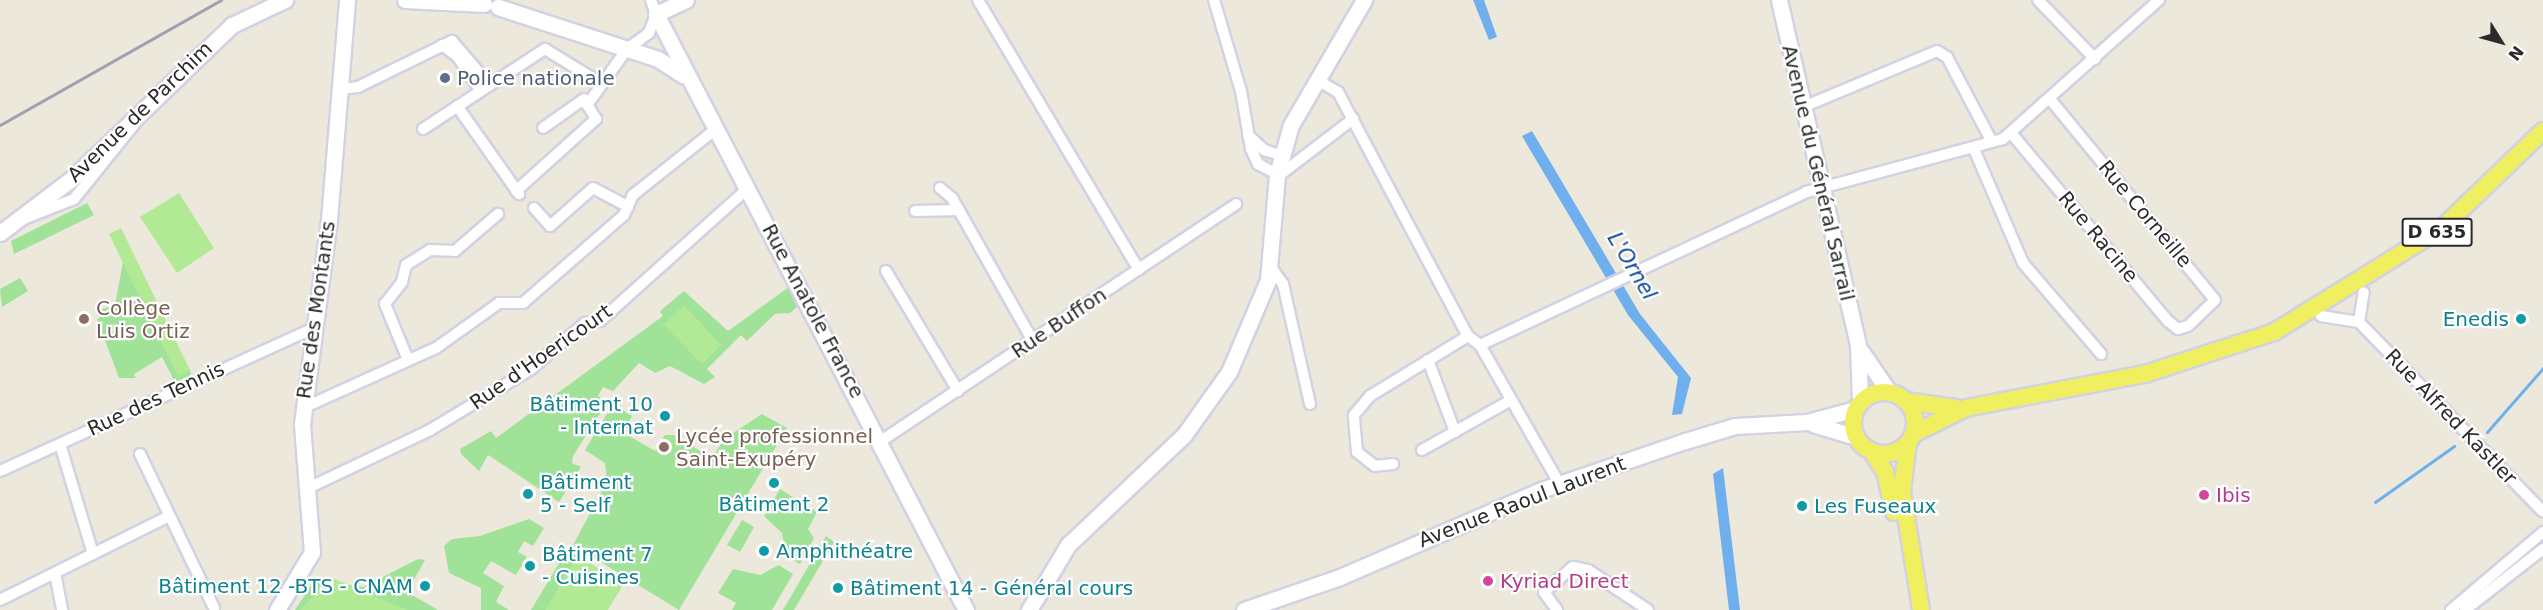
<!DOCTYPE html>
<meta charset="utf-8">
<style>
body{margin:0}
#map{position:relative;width:2543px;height:610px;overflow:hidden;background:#ece9dc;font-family:"DejaVu Sans",sans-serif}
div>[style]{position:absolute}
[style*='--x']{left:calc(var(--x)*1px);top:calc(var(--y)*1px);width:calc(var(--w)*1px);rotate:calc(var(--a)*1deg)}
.green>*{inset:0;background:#a1e299}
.pitch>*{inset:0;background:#b2e995}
.water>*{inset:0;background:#70afed}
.stream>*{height:3px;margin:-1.5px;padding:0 1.5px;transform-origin:1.5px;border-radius:1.5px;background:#70afed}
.roads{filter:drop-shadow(2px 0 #d2d2e3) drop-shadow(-2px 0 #d2d2e3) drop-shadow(0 2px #d2d2e3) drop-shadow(0 -2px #d2d2e3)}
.street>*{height:10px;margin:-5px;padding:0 5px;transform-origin:5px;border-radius:5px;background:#fff}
.secondary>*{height:15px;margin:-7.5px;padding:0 7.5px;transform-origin:7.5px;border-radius:7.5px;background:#fff}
.primary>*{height:16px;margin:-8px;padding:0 8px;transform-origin:8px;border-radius:8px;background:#efef5f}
.primary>.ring{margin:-8px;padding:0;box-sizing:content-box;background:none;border:16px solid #efef5f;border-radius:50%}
.rail>*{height:3px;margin:-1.5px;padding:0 1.5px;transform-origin:1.5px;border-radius:1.5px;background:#a19fb4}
.dots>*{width:16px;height:16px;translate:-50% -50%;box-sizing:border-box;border:3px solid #fff;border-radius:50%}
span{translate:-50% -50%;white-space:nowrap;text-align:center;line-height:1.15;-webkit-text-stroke:4.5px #fff;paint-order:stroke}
.shield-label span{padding:2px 4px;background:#fff;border:2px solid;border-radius:4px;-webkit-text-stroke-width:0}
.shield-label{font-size:18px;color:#2a2a2a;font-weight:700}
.service-label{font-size:20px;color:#4e5e75}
.left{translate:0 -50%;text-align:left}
.street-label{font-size:20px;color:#2a2a2a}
.education-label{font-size:20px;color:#785e54}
.culture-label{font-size:20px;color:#0d838f}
.right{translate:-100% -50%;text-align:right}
.hotel-label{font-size:20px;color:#b23c85}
.water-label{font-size:21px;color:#0f499a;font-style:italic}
.north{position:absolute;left:2471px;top:12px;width:60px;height:60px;-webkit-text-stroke:4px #fff;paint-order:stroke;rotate:127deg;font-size:16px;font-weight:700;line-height:24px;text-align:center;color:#2a2a2a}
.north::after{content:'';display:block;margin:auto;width:21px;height:27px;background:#2a2a2a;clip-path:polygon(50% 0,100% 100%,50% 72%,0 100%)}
</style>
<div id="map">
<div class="green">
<i style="clip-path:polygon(87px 203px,94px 215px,14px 254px,11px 241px)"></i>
<i style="clip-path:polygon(123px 262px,178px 375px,190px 370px,191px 375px,175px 382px,162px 357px,134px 374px,136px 378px,119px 378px,97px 319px,103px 316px,99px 310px,115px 305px)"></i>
<i style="clip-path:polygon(20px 278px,28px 291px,2px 307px,0 289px)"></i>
<i style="clip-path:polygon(789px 287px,798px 306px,790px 313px,775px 314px,747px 341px,741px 335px,707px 369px,715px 377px,704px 384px,670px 366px,655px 373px,639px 363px,613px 391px,603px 387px,598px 396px,607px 402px,573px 456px,572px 463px,581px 467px,559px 502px,488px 455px,479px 471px,461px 454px,460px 449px,491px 431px,496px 438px,663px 316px,660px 311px,684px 291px,728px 331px)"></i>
<i style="clip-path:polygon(613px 404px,632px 416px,624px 433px,655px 451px,665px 435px,674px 435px,712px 458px,724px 439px,762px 414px,787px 428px,679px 610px,573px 545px,607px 482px,605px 463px,585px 450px)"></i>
<i style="clip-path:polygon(780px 489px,817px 512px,808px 529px,814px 538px,800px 564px,786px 556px,782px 533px,764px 516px)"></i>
<i style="clip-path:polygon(529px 519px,544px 528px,533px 546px,524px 541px,518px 552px,527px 557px,516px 575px,491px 561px,483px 573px,504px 586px,496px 602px,509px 610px,481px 610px,481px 588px,449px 573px,444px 546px,452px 539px,480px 536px)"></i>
<i style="clip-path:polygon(742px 520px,754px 527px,740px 552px,727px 545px)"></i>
<i style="clip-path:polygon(826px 536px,834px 542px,794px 610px,783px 610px)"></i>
<i style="clip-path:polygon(567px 550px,578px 556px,546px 610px,531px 610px)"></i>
<i style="clip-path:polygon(418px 559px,425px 560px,407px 592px,438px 610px,295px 610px,315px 579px,363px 587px)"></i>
<i style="clip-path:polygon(779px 565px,793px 574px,772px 610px,732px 610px,736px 603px,718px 593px,733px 569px,760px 575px)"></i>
</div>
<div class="pitch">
<i style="clip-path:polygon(179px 193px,214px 248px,177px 273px,140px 217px)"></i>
<i style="clip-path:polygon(121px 228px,190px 370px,178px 376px,109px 234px)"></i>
<i style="clip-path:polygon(684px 305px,721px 345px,702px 364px,664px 325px)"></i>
<i style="clip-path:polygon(578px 556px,624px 583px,608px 610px,546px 610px)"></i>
<i style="clip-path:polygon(330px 577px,356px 588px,407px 610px,300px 610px,315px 595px,334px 588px,327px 584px)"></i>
</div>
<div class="water">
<i style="clip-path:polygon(1473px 0,1484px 0,1497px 37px,1489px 40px)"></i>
<i style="clip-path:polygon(1532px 131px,1640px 314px,1691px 378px,1682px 414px,1672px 415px,1678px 377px,1628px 315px,1522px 136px)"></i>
<i style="clip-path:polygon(1723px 468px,1740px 610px,1729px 610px,1713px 474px)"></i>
</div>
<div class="stream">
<i style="--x:2487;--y:432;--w:85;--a:-48.8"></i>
<i style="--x:2375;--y:502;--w:97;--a:-35.3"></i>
</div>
<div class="roads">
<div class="street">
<i style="--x:978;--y:0;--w:314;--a:59.2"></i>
<i style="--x:1214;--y:0;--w:95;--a:73.5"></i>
<i style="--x:1241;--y:91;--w:59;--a:80.2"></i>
<i style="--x:1251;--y:149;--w:17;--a:65"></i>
<i style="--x:1258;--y:164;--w:21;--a:28"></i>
<i style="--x:2038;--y:0;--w:82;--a:46"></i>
<i style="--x:442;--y:45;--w:19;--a:36"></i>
<i style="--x:457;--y:56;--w:41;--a:55.9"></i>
<i style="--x:1316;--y:79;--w:26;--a:31"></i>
<i style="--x:1338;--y:92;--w:276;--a:62"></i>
<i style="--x:1468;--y:336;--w:15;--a:37"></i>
<i style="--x:340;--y:89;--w:18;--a:-6"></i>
<i style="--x:358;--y:87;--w:105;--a:-26.1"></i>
<i style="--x:452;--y:41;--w:57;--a:49.3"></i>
<i style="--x:587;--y:105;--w:26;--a:-54"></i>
<i style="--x:457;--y:106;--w:108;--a:54.8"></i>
<i style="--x:1803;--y:107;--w:145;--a:-22.7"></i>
<i style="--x:1937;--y:51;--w:12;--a:31"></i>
<i style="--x:1947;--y:57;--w:96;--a:62.1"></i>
<i style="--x:423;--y:129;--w:146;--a:-33.3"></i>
<i style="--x:545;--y:49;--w:67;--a:31.6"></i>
<i style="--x:602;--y:84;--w:43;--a:-54.5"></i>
<i style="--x:627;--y:49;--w:27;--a:-36"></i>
<i style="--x:649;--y:33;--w:20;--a:-70"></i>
<i style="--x:656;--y:14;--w:15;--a:-110"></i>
<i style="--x:2012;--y:134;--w:244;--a:50.2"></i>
<i style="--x:2168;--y:321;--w:13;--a:39"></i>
<i style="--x:2178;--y:329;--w:10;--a:-17"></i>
<i style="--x:2188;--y:326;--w:37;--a:-44"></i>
<i style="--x:2215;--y:300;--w:259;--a:-129.4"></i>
<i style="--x:1248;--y:135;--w:22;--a:43"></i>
<i style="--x:1264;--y:150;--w:17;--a:17"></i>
<i style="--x:1974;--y:149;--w:124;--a:66.7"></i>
<i style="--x:2023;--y:263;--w:120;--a:49.4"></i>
<i style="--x:1277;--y:177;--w:96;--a:-37.3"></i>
<i style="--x:940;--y:188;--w:16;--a:40"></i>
<i style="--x:952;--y:198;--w:164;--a:60.5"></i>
<i style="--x:516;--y:191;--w:108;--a:-42"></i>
<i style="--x:596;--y:119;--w:23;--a:-121"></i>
<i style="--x:584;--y:99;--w:50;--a:144.7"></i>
<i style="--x:534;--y:208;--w:24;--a:48"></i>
<i style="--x:550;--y:226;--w:57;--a:-41.5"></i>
<i style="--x:593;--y:188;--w:40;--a:28"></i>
<i style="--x:915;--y:211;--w:44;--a:-1.3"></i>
<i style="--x:18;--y:221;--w:60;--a:-21.4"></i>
<i style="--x:74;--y:199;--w:100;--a:-51.1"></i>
<i style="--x:1271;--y:267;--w:21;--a:55"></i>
<i style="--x:1283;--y:284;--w:123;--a:77.3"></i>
<i style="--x:886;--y:271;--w:140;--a:59"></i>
<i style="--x:2321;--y:316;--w:38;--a:9"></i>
<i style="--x:2359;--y:322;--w:264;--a:45.9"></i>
<i style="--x:2359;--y:322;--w:30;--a:-81"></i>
<i style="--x:1480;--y:345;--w:360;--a:-25.1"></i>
<i style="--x:1806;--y:192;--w:204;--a:-15.1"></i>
<i style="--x:2003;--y:139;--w:209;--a:-41.7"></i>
<i style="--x:1480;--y:345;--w:159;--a:60.2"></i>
<i style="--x:408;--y:360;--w:61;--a:-112.3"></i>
<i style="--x:385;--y:304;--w:28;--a:-52"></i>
<i style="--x:402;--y:282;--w:17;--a:-77"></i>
<i style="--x:406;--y:265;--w:28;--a:-32"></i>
<i style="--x:430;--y:250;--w:25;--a:2"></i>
<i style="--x:455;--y:251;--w:57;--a:-40.7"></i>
<i style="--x:1428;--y:360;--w:77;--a:69.4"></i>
<i style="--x:303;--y:408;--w:146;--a:-24.3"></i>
<i style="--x:436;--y:348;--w:77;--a:-35.5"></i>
<i style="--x:499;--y:303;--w:24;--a:0"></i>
<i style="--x:523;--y:303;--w:134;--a:-41.1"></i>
<i style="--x:624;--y:215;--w:22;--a:-66"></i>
<i style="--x:633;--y:195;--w:106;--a:-38.5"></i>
<i style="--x:881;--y:441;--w:427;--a:-33.7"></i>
<i style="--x:60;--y:444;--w:115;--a:73.3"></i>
<i style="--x:1422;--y:450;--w:102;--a:-29.3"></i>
<i style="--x:140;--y:454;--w:171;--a:64.3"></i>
<i style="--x:1393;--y:464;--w:18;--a:174"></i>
<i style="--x:1375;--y:466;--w:23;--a:-142"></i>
<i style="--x:1357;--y:452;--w:37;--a:-95"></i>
<i style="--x:1354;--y:415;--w:25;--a:-50"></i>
<i style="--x:1370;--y:396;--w:115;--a:-31.5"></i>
<i style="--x:0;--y:471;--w:343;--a:-24.5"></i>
<i style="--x:308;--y:488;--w:135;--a:-25.4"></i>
<i style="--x:430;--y:430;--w:118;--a:-31.1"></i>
<i style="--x:531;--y:369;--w:71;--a:-40.4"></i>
<i style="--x:585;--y:323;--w:15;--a:-8"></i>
<i style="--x:600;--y:321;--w:199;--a:-41.9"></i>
<i style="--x:55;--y:573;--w:38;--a:79"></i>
<i style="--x:0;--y:600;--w:189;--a:-26.4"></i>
<i style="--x:1557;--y:610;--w:22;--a:-126"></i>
<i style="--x:1544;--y:592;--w:38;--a:-41"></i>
<i style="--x:1573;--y:567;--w:15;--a:11"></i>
<i style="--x:1588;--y:570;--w:72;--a:33.7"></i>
<i style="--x:2451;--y:610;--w:121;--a:-40.3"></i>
<i style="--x:2465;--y:610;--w:99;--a:-38"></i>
</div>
<div class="secondary">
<i style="--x:405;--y:0;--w:79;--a:2.9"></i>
<i style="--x:686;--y:0;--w:33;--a:155"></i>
<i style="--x:656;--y:14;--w:672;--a:62.52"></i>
<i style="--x:1779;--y:0;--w:355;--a:77.1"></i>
<i style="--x:1858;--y:346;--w:55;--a:87.9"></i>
<i style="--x:498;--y:7;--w:168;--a:18"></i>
<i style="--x:658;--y:59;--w:30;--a:33"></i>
<i style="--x:0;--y:233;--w:94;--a:-37.2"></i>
<i style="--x:75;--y:176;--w:218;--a:-43.9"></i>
<i style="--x:232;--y:25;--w:59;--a:-25.3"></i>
<i style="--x:1861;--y:351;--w:50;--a:55.7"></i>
<i style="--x:1813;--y:424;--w:45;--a:16.8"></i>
<i style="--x:277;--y:610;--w:68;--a:-58.9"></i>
<i style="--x:312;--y:552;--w:128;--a:-94.5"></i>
<i style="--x:302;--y:424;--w:206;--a:-82.5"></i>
<i style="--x:329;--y:220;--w:221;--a:-85.3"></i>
<i style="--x:1029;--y:610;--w:76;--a:-59"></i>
<i style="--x:1068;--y:545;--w:160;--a:-43.5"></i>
<i style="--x:1184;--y:435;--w:77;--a:-54.5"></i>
<i style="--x:1229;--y:372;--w:100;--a:-67"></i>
<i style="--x:1268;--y:280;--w:106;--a:-85.1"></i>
<i style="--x:1277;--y:174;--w:51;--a:-74.1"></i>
<i style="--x:1291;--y:125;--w:145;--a:-59.7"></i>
<i style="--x:1244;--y:610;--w:102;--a:-19"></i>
<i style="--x:1340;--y:577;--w:219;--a:-23.4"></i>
<i style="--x:1541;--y:490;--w:152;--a:-18.8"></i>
<i style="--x:1685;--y:441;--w:52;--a:-16.7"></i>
<i style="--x:1735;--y:426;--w:72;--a:-3.2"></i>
<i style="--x:1807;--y:422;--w:50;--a:-15.2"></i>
</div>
<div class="primary">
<i class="ring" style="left:1853px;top:392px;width:46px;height:46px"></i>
<i style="--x:1906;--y:401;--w:50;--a:8"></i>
<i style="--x:1913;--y:434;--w:59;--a:-26.1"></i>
<i style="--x:1966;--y:408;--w:182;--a:-10.8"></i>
<i style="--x:2145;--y:374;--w:136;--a:-18"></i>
<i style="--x:2274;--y:332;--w:196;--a:-31.7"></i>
<i style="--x:2441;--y:229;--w:141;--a:-43.9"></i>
<i style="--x:1908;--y:443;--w:48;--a:97.1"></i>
<i style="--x:1902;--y:491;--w:121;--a:80.9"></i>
<i style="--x:1872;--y:452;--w:24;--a:57"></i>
<i style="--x:1885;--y:472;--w:41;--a:77.3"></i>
</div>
</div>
<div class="rail">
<i style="--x:0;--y:125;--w:254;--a:-29.5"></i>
</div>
<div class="dots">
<i style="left:445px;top:78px;background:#5c6f8a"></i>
<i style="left:84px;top:319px;background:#8d6e63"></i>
<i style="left:2521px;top:319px;background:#0f9aa8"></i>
<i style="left:665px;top:416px;background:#0f9aa8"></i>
<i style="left:664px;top:447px;background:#8d6e63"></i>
<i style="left:774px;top:483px;background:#0f9aa8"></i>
<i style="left:528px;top:494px;background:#0f9aa8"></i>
<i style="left:2204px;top:495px;background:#d1479c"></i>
<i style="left:1802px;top:506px;background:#0f9aa8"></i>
<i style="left:764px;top:551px;background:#0f9aa8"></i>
<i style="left:530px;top:566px;background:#0f9aa8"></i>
<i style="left:1488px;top:581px;background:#d1479c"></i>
<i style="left:425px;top:586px;background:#0f9aa8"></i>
<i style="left:838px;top:588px;background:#0f9aa8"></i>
</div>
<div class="shield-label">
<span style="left:2437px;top:232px">D 635</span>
</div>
<div class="service-label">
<span class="left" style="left:457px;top:78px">Police nationale</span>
</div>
<div class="street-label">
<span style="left:140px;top:112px;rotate:-44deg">Avenue de Parchim</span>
<span style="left:1818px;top:173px;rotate:77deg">Avenue du Général Sarrail</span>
<span style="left:2145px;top:214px;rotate:50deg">Rue Corneille</span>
<span style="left:2098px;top:237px;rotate:50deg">Rue Racine</span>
<span style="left:316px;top:310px;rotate:-82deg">Rue des Montants</span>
<span style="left:813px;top:311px;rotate:62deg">Rue Anatole France</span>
<span style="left:1059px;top:323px;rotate:-34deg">Rue Buffon</span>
<span style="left:541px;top:357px;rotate:-35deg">Rue d'Hoericourt</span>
<span style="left:156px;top:399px;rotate:-25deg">Rue des Tennis</span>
<span style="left:2451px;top:417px;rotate:46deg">Rue Alfred Kastler</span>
<span style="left:1522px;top:502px;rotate:-21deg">Avenue Raoul Laurent</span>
</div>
<div class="education-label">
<span class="left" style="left:96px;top:320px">Collège<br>Luis Ortiz</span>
<span class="left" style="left:676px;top:448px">Lycée professionnel<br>Saint-Exupéry</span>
</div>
<div class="culture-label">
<span class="right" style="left:2509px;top:319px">Enedis</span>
<span class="right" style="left:653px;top:416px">Bâtiment 10<br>- Internat</span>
<span class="left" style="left:540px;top:494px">Bâtiment<br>5 - Self</span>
<span style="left:774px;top:504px">Bâtiment 2</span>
<span class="left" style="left:1814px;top:506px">Les Fuseaux</span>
<span class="left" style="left:776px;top:551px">Amphithéatre</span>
<span class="left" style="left:542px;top:566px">Bâtiment 7<br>- Cuisines</span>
<span class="right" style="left:413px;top:586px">Bâtiment 12 -BTS - CNAM</span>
<span class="left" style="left:850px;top:588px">Bâtiment 14 - Général cours</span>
</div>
<div class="hotel-label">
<span class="left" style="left:2216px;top:495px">Ibis</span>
<span class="left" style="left:1500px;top:581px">Kyriad Direct</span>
</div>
<div class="water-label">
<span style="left:1632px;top:266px;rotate:59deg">L'Ornel</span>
</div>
<div class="north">N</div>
</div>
